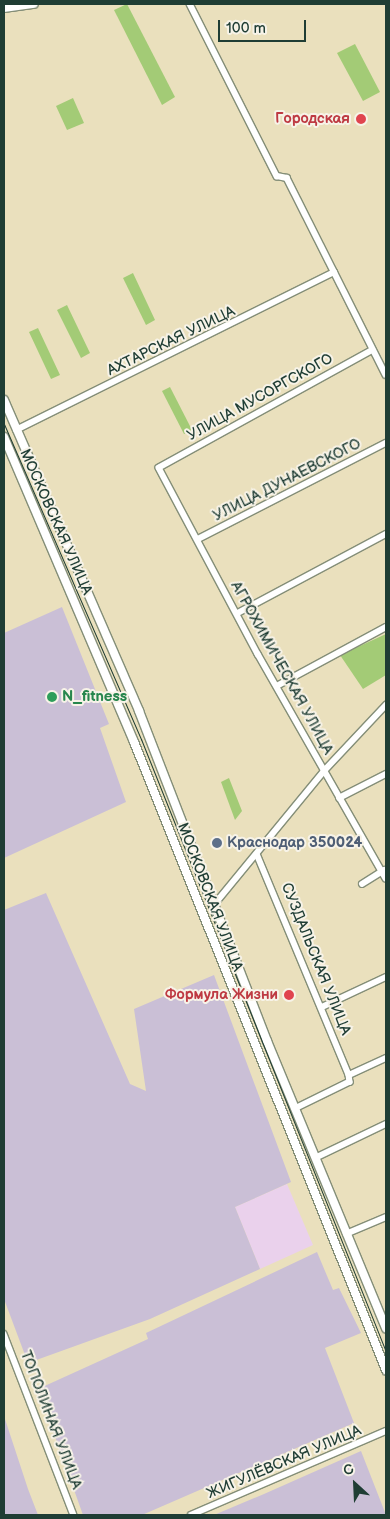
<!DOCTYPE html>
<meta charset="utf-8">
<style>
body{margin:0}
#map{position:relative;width:390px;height:1519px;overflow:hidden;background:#eae0bd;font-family:"Balsamiq Sans",sans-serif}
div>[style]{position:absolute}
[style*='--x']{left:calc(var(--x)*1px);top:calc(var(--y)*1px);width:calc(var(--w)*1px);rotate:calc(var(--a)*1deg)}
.built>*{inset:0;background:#ead1ec}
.industrial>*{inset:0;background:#cabfd6}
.green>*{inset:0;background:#a3cb76}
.roads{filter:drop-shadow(1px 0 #848e78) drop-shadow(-1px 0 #848e78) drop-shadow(0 1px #848e78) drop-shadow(0 -1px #848e78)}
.street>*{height:5.5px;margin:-2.75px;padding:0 2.75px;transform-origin:2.75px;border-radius:2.75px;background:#fff}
.secondary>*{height:8px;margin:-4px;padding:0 4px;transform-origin:4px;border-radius:4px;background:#fff}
.tram>*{height:1px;margin:-0.5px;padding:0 0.5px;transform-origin:0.5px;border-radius:0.5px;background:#1f3d34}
.dots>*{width:14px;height:14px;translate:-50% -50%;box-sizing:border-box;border:2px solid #f7f3e8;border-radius:50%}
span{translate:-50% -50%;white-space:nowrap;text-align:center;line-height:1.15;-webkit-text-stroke:4px #f7f3e8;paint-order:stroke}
.health-label{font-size:15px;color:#be3a42;font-weight:700}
.right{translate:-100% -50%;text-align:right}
.street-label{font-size:15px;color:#1f3d34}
.leisure-label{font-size:15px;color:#27864d;font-weight:700}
.left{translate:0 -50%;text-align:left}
.service-label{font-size:15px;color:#4e5e75;font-weight:700}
.frame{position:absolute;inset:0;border:5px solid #1f3d34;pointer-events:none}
.north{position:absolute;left:330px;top:1459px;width:50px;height:50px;-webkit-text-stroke:4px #f7f3e8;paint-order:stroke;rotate:335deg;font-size:14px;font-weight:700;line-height:20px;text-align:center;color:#1f3d34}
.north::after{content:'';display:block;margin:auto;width:18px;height:22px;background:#1f3d34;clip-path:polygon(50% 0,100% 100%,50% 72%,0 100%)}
.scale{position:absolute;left:218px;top:20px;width:88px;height:22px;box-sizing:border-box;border:2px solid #1f3d34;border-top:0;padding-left:6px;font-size:15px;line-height:18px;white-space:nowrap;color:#1f3d34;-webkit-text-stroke:4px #f7f3e8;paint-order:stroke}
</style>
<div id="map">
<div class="built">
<i style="clip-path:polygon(287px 1184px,313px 1245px,260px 1269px,235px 1207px)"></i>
</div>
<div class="industrial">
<i style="clip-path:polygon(62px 607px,109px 724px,100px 728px,126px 802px,4px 858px,4px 633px)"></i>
<i style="clip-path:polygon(46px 893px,130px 1084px,146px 1091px,134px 1009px,214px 975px,291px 1182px,235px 1207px,260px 1269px,150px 1319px,28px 1363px,4px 1299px,4px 910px)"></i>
<i style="clip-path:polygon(317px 1252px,333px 1290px,339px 1288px,361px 1333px,325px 1348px,354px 1423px,142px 1515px,83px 1515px,38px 1389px,148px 1339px,146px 1333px)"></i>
<i style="clip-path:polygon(4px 1416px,28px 1489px,38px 1515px,4px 1515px)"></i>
<i style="clip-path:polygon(361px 1451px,386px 1515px,214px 1515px,264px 1494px)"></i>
</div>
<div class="green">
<i style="clip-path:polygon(127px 4px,175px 97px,162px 105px,114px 10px)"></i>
<i style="clip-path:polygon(355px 44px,380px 92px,363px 101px,337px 53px)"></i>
<i style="clip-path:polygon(73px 98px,84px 123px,67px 130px,56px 106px)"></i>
<i style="clip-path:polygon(133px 273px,155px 320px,146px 325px,123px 278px)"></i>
<i style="clip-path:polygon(67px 305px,90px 353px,81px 358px,57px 310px)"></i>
<i style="clip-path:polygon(38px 328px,60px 375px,51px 379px,29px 332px)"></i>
<i style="clip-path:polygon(170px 387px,192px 430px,184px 434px,162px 391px)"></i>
<i style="clip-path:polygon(386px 634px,386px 675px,363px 689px,340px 655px)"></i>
<i style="clip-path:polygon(229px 778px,242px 811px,235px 820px,221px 782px)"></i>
</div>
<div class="roads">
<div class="street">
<i style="--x:190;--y:4;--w:193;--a:63.2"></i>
<i style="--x:277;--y:176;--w:10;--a:11"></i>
<i style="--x:287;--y:178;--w:220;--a:63.3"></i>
<i style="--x:373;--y:350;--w:244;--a:151.1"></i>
<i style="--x:159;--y:468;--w:211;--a:62"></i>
<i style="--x:258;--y:654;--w:258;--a:60.3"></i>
<i style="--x:16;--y:430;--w:355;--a:-26.4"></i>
<i style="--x:198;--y:539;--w:211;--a:-27.1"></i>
<i style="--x:238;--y:613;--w:168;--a:-28.1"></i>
<i style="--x:277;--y:686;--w:124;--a:-28.4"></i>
<i style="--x:339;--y:798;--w:53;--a:-27.1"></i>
<i style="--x:257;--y:854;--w:239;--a:67.4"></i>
<i style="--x:349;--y:1075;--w:7;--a:82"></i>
<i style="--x:350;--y:1082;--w:61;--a:153.9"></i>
<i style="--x:362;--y:884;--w:26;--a:-32"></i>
<i style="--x:214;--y:905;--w:173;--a:-50.6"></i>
<i style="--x:324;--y:771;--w:91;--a:-46.8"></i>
<i style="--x:322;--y:1007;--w:71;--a:-25.1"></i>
<i style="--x:349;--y:1075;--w:41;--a:-24.7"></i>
<i style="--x:315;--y:1158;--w:79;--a:-25.6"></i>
<i style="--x:346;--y:1234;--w:43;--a:-23"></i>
<i style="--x:4;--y:1334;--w:194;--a:68.9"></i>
<i style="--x:191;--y:1515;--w:212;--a:-23.3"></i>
</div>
<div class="secondary">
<i style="--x:4;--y:8;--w:30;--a:-8"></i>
<i style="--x:4;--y:400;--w:339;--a:66.5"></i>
<i style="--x:139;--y:711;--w:354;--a:68.8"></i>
<i style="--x:267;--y:1041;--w:311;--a:67.5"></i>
<i style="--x:4;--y:437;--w:332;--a:66.9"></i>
<i style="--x:134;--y:742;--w:677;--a:68.14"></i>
</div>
</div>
<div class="tram">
<i style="--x:4;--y:424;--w:344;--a:66.5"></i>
<i style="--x:141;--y:739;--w:660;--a:68.21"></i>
</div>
<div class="dots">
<i style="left:361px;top:119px;background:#e0444e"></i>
<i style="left:52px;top:697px;background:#2e9e5b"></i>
<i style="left:217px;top:843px;background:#5c6f8a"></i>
<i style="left:289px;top:995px;background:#e0444e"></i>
</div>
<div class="health-label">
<span class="right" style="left:350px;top:119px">Городская</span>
<span class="right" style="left:278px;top:995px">Формула Жизни</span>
</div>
<div class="street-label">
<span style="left:171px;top:341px;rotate:-26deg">АХТАРСКАЯ УЛИЦА</span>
<span style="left:260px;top:397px;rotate:-29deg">УЛИЦА МУСОРГСКОГО</span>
<span style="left:287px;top:480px;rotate:-27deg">УЛИЦА ДУНАЕВСКОГО</span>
<span style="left:56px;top:522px;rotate:66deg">МОСКОВСКАЯ УЛИЦА</span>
<span style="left:282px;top:668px;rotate:61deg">АГРОХИМИЧЕСКАЯ УЛИЦА</span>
<span style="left:210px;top:897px;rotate:69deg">МОСКОВСКАЯ УЛИЦА</span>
<span style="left:316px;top:959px;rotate:68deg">СУЗДАЛЬСКАЯ УЛИЦА</span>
<span style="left:51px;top:1420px;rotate:69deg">ТОПОЛИНАЯ УЛИЦА</span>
<span style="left:284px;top:1462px;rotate:-23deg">ЖИГУЛЁВСКАЯ УЛИЦА</span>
</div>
<div class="leisure-label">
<span class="left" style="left:62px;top:697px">N_fitness</span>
</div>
<div class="service-label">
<span class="left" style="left:227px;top:843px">Краснодар 350024</span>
</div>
<div class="frame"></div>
<div class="north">С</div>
<div class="scale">100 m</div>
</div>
